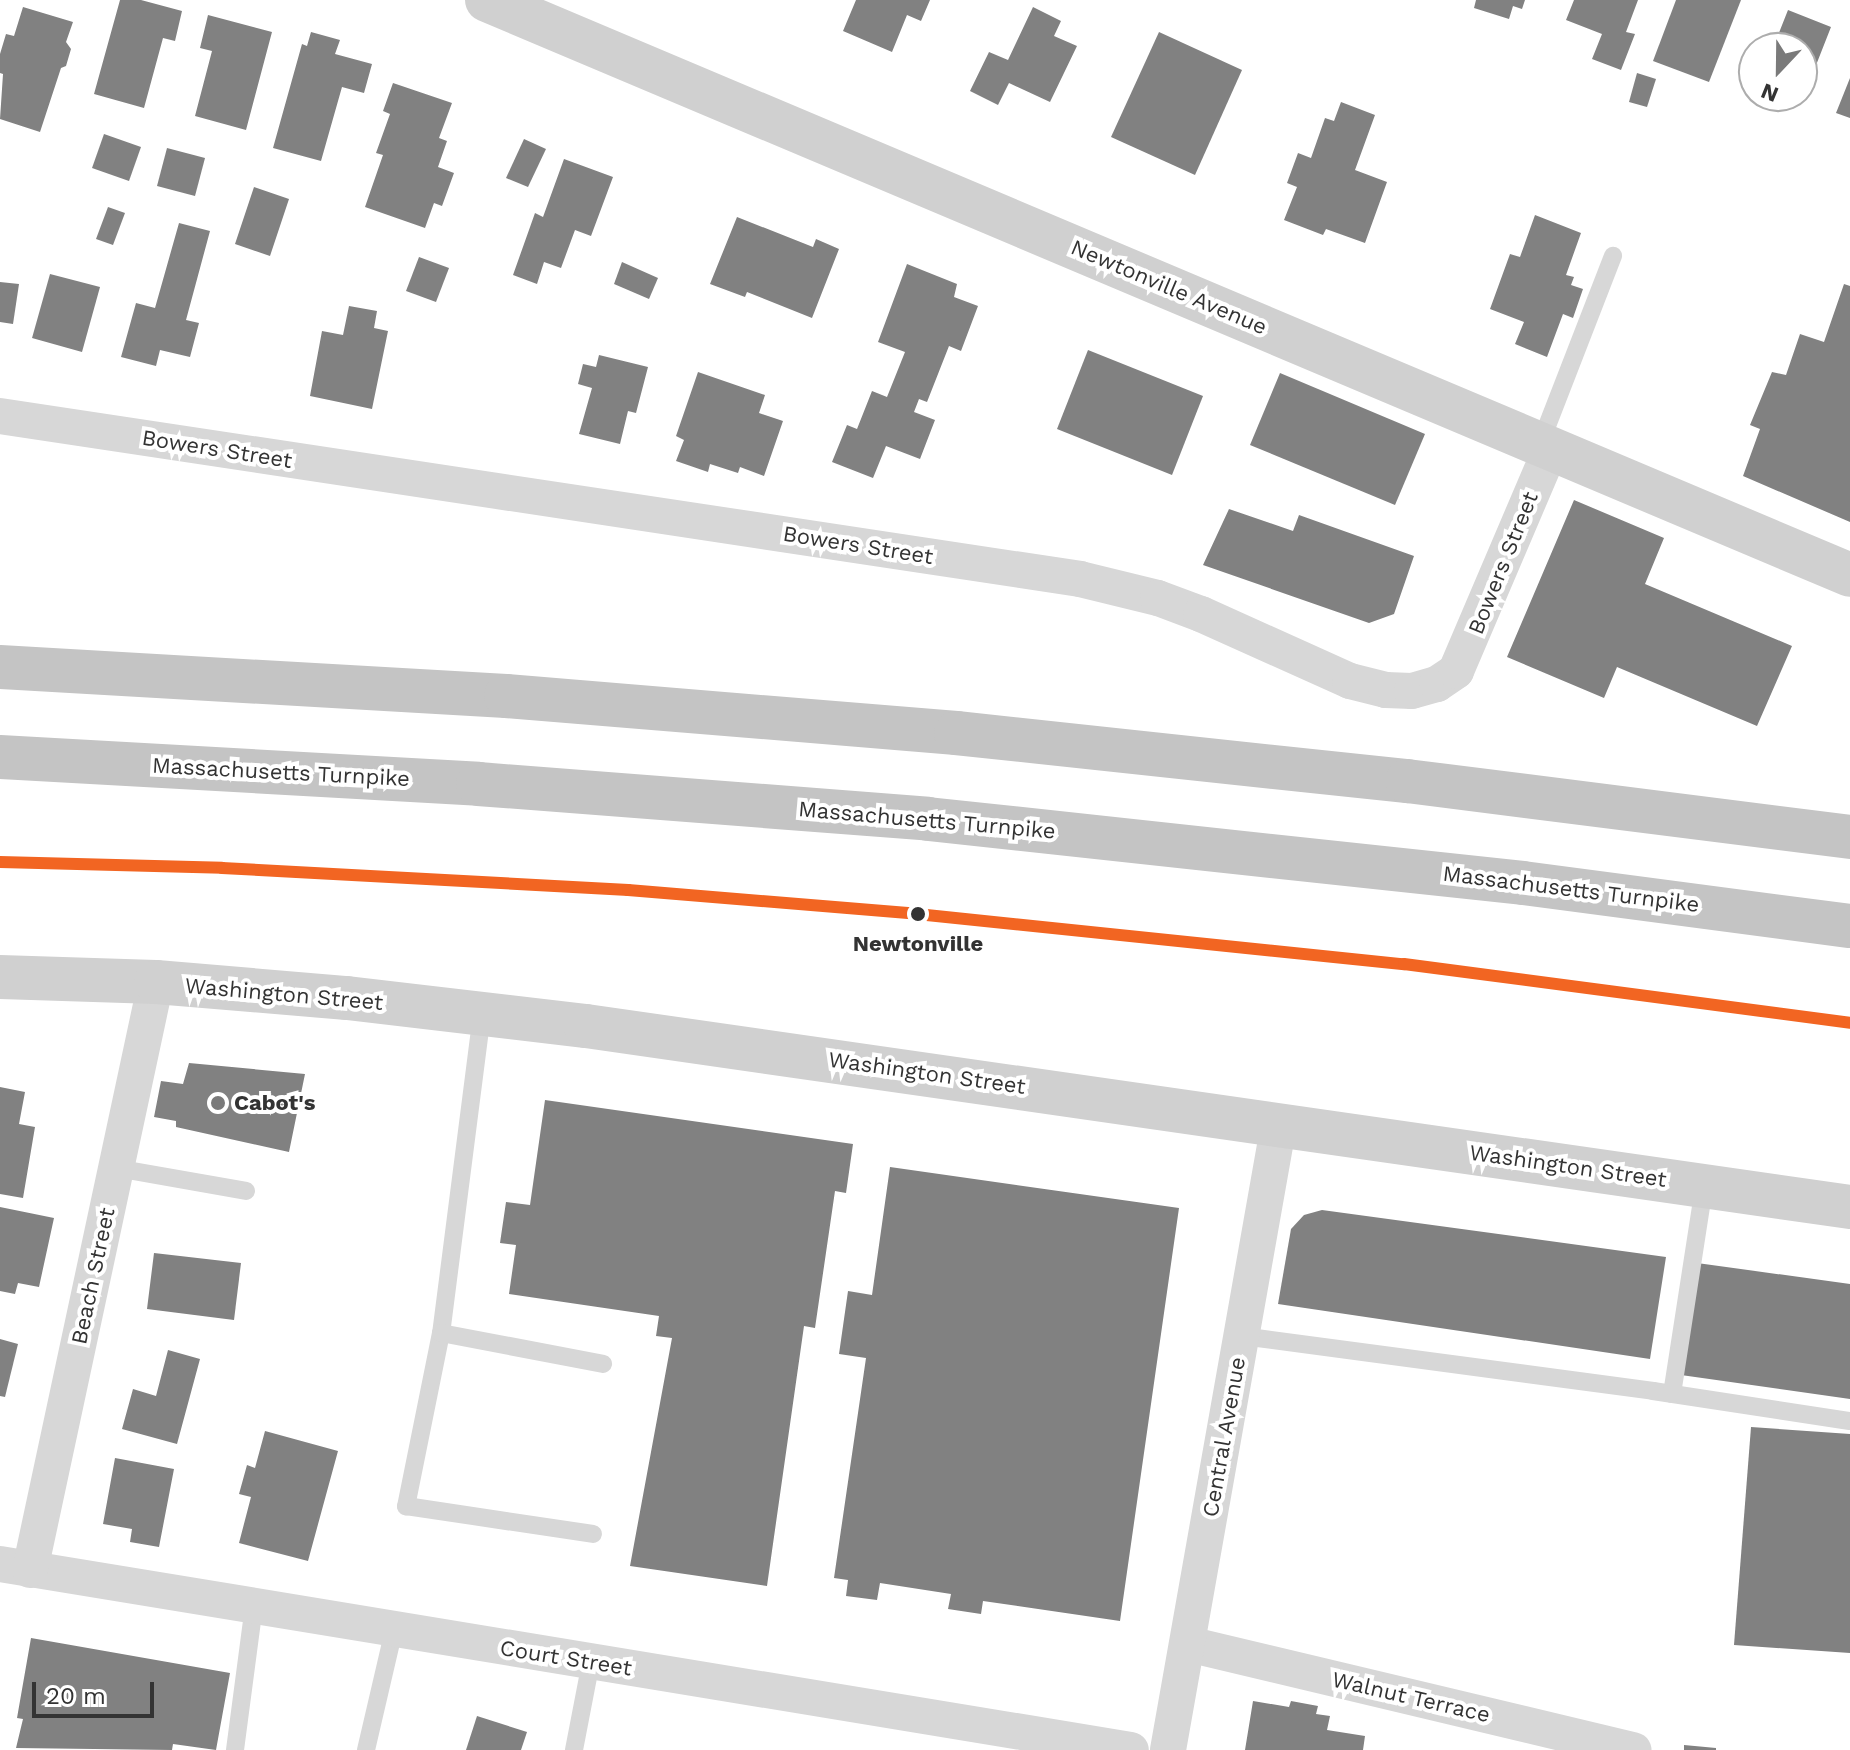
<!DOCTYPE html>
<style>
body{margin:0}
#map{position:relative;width:1850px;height:1750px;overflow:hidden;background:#fff;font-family:"Work Sans",sans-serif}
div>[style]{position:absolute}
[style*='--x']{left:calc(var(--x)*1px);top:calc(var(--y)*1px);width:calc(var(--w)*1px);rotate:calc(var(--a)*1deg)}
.building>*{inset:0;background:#818181}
.service>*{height:18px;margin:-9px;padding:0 9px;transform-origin:9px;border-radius:9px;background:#d7d7d7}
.minor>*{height:36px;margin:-18px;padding:0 18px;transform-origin:18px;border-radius:18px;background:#d7d7d7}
.secondary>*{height:44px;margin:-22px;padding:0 22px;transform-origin:22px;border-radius:22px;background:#d0d0d0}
.motorway>*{height:44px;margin:-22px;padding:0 22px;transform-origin:22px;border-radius:22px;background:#c4c4c4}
.rail-1>*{height:12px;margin:-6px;padding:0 6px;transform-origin:6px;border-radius:6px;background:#f26522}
.dots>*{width:22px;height:22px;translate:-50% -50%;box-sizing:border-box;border:4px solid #fff;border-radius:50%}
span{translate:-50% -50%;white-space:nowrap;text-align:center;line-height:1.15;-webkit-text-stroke:8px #fff;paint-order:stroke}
.street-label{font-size:22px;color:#333}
.stop-label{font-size:22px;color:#333;font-weight:700}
.poi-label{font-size:22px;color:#333;font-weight:700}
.left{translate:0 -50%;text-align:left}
.north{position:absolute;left:1738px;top:32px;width:80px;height:80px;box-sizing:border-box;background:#fff;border:2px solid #adadad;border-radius:50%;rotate:202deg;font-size:22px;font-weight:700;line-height:32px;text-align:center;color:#333}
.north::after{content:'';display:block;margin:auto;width:28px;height:36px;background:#7a7a7a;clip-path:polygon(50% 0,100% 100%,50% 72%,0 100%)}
.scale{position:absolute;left:32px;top:1682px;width:122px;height:36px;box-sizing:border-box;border:4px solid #333;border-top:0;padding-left:10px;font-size:24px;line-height:28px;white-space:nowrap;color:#333;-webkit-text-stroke:6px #fff;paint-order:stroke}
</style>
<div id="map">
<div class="building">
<i style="clip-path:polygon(120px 0,141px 0,182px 11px,175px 41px,163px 38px,144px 108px,94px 94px)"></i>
<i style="clip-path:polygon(856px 0,930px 0,921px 21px,907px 15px,892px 52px,843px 31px)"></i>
<i style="clip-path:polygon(1476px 0,1525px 0,1522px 9px,1513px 6px,1509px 19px,1474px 8px)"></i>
<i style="clip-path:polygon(1574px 0,1638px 0,1626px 32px,1635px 34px,1621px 70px,1592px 59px,1602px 34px,1566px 20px)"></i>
<i style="clip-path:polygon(1676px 0,1741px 0,1709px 82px,1653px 61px)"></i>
<i style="clip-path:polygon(23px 7px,73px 22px,66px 42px,71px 49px,66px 66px,61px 68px,40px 132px,0 119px,3px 74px,0 73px,0 54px,6px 34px,14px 36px)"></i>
<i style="clip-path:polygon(1033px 7px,1061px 21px,1054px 36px,1077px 46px,1050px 102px,1009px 83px,998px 105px,970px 91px,989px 52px,1008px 60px)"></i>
<i style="clip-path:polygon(1788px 10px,1831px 27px,1811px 78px,1802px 75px,1802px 48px,1773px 48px)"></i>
<i style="clip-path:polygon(208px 15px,272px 32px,246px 130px,195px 116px,212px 51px,200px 48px)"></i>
<i style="clip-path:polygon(311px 32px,340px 40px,335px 54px,372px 64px,364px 93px,342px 87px,321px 161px,273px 148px,302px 44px,307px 46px)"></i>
<i style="clip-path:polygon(1159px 32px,1242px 70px,1195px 175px,1111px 137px)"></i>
<i style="clip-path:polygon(1637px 73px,1656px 79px,1647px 107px,1629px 102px)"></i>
<i style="clip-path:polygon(1850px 78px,1850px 118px,1836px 113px)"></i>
<i style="clip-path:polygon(393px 83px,452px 103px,439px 138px,447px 141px,438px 167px,454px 173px,442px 206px,434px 203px,425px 228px,365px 207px,383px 155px,376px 153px,390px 114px,383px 111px)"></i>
<i style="clip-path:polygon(1341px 102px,1375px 115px,1355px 170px,1387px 182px,1365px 243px,1326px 229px,1323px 235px,1284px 220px,1297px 187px,1287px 183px,1298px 153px,1311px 158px,1325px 118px,1334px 121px)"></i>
<i style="clip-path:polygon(104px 134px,141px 147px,129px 181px,92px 168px)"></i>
<i style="clip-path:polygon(524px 139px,546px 149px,528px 187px,506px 178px)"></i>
<i style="clip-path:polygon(167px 148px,205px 158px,195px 196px,157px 186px)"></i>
<i style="clip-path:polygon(564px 159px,613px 177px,591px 236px,575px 230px,561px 268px,544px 262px,537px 284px,513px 275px,535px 213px,543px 217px)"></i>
<i style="clip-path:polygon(254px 187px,289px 199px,270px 256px,235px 244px)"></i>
<i style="clip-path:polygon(108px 207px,125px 213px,113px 245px,96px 239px)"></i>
<i style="clip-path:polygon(1535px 215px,1581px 233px,1566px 275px,1574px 277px,1571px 285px,1583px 289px,1573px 318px,1563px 314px,1547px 357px,1515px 344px,1524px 322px,1490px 309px,1510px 254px,1520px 257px)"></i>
<i style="clip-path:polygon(737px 217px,813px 247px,816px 239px,839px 249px,812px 318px,747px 292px,745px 297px,710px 284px)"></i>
<i style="clip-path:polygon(179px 223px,210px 231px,186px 320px,199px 323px,190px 357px,160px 350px,156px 366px,121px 357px,136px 303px,155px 308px)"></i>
<i style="clip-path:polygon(419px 257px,449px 268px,436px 302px,406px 291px)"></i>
<i style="clip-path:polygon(622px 262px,658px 278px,649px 299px,614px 284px)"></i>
<i style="clip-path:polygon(907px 264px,957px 284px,954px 297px,978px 306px,961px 351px,949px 346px,927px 402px,919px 399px,914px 412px,935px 420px,920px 459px,886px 446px,873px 478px,832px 462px,847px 425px,857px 429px,872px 391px,887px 397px,905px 352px,878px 342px)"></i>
<i style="clip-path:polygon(50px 274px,100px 287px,82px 352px,32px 338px)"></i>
<i style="clip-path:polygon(0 282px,19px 284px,13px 324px,0 322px)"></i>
<i style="clip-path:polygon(1844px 284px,1850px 286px,1850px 522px,1743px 476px,1760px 429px,1750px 425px,1772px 372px,1786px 375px,1800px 334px,1824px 342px)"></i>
<i style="clip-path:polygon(349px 306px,377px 311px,374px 328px,388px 331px,372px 409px,310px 396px,322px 331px,343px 335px)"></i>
<i style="clip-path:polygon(1088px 350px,1203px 396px,1172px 475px,1057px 429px)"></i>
<i style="clip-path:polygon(599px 355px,648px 367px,636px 413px,628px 411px,620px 444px,579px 434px,592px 388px,578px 384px,583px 364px,596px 367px)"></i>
<i style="clip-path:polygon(698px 372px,765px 395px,759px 413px,783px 421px,764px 476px,740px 467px,738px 473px,710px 464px,708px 472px,676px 461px,684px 440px,676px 436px)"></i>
<i style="clip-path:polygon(1280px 373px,1425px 434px,1395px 505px,1250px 445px)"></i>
<i style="clip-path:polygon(1574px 500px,1664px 538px,1645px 584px,1792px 646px,1757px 726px,1617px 667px,1604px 698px,1507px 657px)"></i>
<i style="clip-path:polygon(1229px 509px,1293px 531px,1299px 515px,1414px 556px,1394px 614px,1369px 623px,1203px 565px)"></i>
<i style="clip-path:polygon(189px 1063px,305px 1074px,289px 1152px,176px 1127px,176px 1121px,154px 1117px,161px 1081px,183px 1084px)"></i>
<i style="clip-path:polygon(0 1087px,25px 1092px,19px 1124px,35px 1127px,23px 1198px,0 1194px)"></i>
<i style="clip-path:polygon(545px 1100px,853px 1144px,846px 1193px,835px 1191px,815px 1328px,804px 1326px,767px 1586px,630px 1566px,672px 1338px,656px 1336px,659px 1316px,509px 1294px,516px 1245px,500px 1243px,506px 1202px,530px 1205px)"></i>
<i style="clip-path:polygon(890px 1167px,1179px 1208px,1120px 1621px,983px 1601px,981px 1614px,948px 1609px,951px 1594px,880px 1583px,877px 1600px,846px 1596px,848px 1580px,834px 1578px,866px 1358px,839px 1354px,848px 1291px,872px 1295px)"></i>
<i style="clip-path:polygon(0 1207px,54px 1218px,39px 1287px,18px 1283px,15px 1294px,0 1291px)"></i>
<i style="clip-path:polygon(1322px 1210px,1666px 1257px,1650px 1359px,1278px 1304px,1291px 1229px,1304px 1215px)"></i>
<i style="clip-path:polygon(154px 1253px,241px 1263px,234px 1320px,147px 1309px)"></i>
<i style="clip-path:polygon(1697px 1263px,1850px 1284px,1850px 1399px,1681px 1375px)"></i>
<i style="clip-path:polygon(0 1339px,18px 1344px,5px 1397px,0 1396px)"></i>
<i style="clip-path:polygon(168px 1350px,200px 1359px,177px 1444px,122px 1429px,133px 1389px,156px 1396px)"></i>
<i style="clip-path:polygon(1751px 1427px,1850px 1434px,1850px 1653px,1734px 1645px)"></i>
<i style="clip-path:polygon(265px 1431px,338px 1451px,308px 1561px,239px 1543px,251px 1497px,239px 1494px,247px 1465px,255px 1468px)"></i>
<i style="clip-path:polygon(115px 1458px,174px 1469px,159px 1547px,130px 1542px,132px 1529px,103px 1524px)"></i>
<i style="clip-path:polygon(31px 1638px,230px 1673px,216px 1750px,173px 1744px,172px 1750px,16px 1748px,23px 1719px,17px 1718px)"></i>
<i style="clip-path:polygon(1253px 1701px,1289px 1707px,1291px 1701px,1318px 1706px,1316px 1714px,1330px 1716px,1327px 1730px,1365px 1736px,1363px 1750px,1245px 1750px)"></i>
<i style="clip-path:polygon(477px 1716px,527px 1732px,521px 1750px,466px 1750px)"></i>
<i style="clip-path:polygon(1684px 1745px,1716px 1748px,1716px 1750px,1684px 1750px)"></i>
</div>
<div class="service">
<i style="--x:1540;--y:444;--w:202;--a:-68.8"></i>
<i style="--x:482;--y:1014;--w:322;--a:97.3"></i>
<i style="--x:441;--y:1333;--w:177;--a:101.4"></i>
<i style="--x:406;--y:1506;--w:189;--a:8.5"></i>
<i style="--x:116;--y:1168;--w:132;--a:10"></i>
<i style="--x:441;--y:1333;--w:165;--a:10.8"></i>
<i style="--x:1242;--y:1336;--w:415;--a:7.6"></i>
<i style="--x:1653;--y:1391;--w:199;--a:8.7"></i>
<i style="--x:1672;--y:1394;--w:209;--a:-81.2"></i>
<i style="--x:235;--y:1750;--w:145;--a:-82.5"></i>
<i style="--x:366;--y:1750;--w:123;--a:-76.9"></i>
<i style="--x:574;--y:1750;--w:90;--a:-79.1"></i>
</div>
<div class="minor">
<i style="--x:0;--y:416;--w:1092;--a:8.58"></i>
<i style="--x:1080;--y:579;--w:80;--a:13.7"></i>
<i style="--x:1158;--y:598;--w:46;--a:20.4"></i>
<i style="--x:1201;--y:614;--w:163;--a:24.2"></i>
<i style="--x:1350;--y:681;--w:37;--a:14"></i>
<i style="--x:1386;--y:690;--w:26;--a:2"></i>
<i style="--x:1412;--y:691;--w:26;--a:-16"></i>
<i style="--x:1437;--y:684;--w:23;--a:-34"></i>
<i style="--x:1456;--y:671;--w:242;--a:-66.9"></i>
<i style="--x:0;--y:1564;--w:1146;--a:9.34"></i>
<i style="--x:30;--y:1570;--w:601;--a:-77.91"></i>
<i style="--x:1188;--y:1644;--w:458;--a:13.4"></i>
<i style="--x:1168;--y:1750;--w:637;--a:-79.96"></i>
</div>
<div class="secondary">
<i style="--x:487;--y:0;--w:1479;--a:22.87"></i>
<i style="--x:0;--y:977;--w:156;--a:1.8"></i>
<i style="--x:156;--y:982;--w:192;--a:4.8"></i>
<i style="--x:347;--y:998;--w:241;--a:6.7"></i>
<i style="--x:586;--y:1026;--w:1277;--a:8.15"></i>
</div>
<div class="motorway">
<i style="--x:0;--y:667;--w:507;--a:3.28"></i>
<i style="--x:506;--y:696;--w:452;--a:4.7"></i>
<i style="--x:956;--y:733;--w:454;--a:6.1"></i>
<i style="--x:1407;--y:781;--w:447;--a:7.2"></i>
<i style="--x:0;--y:757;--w:479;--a:3.2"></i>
<i style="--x:478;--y:784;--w:451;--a:4.4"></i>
<i style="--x:928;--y:819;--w:598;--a:6.14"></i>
<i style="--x:1523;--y:883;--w:330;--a:7.5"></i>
</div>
<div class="rail-1">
<i style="--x:0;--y:862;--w:222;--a:1.5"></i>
<i style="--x:222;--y:868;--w:407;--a:3.1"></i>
<i style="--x:628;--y:890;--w:290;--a:4.7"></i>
<i style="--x:917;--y:914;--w:490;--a:5.9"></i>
<i style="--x:1404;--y:964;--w:450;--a:7.5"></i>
</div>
<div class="dots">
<i style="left:918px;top:914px;background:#333"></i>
<i style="left:218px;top:1103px;background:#7a7a7a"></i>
</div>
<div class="street-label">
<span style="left:1169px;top:287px;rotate:23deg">Newtonville Avenue</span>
<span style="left:217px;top:449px;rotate:9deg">Bowers Street</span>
<span style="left:858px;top:545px;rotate:9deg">Bowers Street</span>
<span style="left:1503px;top:563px;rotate:-68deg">Bowers Street</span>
<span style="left:281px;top:772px;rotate:3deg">Massachusetts Turnpike</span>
<span style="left:927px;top:820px;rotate:5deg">Massachusetts Turnpike</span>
<span style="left:1571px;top:889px;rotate:7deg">Massachusetts Turnpike</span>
<span style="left:284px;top:994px;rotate:5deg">Washington Street</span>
<span style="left:927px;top:1073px;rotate:8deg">Washington Street</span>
<span style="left:1568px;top:1166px;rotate:8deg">Washington Street</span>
<span style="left:93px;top:1276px;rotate:-78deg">Beach Street</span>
<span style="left:1224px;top:1437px;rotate:-80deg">Central Avenue</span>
<span style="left:566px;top:1658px;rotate:9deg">Court Street</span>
<span style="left:1411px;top:1697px;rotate:13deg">Walnut Terrace</span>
</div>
<div class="stop-label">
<span style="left:918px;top:944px">Newtonville</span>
</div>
<div class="poi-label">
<span class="left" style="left:234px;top:1103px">Cabot's</span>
</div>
<div class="north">N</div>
<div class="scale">20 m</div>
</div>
